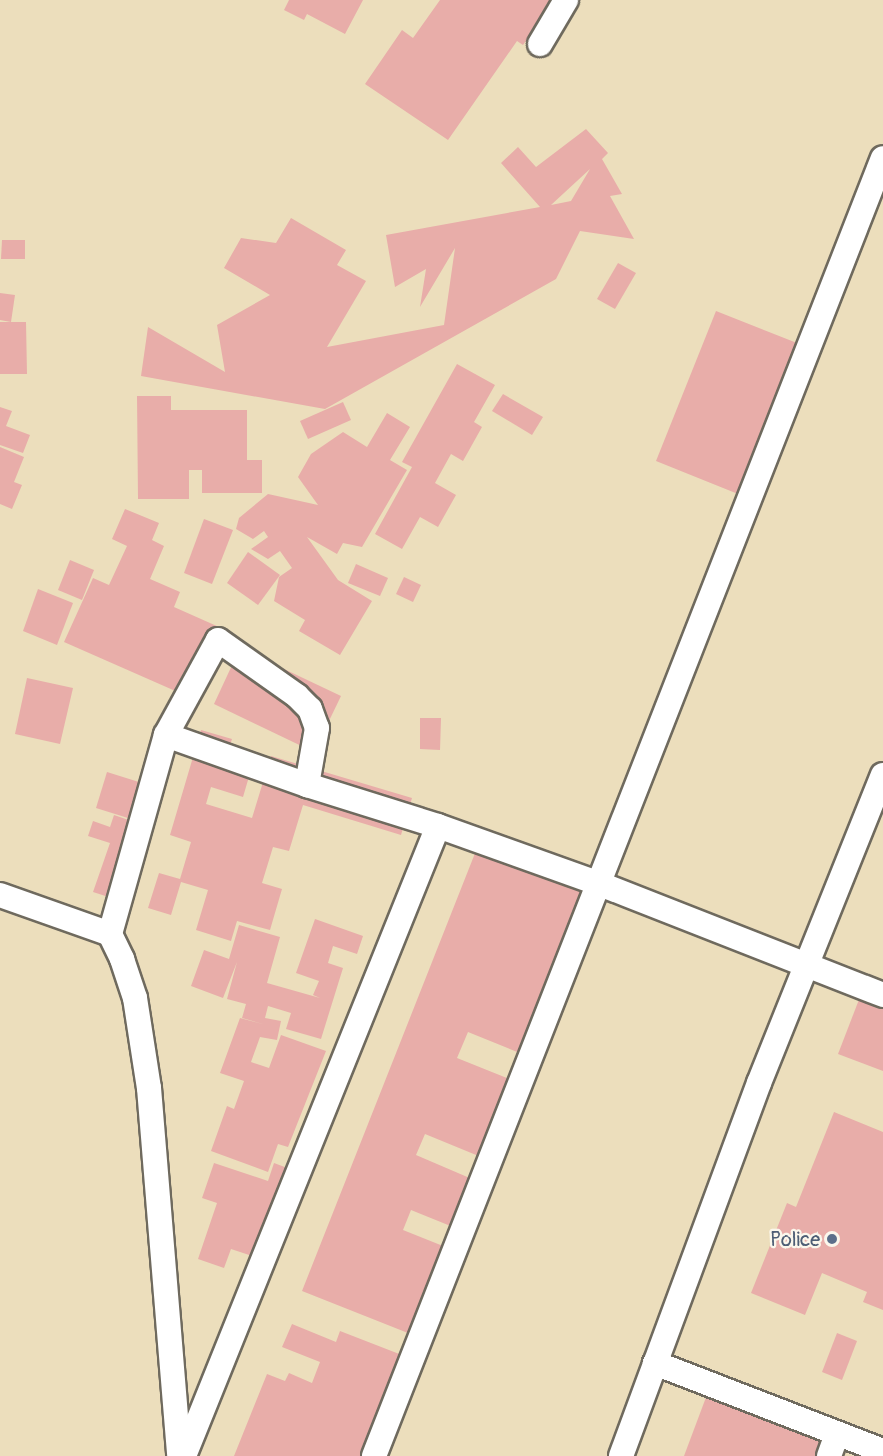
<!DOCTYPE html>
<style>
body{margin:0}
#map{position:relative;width:883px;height:1456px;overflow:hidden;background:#ecdebc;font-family:Pangolin,sans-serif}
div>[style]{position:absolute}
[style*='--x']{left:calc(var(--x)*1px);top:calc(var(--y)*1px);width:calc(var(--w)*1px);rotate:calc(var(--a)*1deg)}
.building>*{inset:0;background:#e8ada9}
.roads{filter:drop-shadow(2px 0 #6f6a5e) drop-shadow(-2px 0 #6f6a5e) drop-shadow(0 2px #6f6a5e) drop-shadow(0 -2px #6f6a5e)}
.minor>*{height:24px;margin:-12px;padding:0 12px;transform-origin:12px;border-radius:12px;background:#fff}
.dots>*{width:16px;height:16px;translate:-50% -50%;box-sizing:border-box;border:3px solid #fbf7ec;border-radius:50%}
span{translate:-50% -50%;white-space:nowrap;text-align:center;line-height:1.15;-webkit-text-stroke:4.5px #fbf7ec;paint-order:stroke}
.service-label{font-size:20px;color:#4e5e75}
.right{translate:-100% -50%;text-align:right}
</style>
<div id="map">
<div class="building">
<i style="clip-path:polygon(289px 0,363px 0,345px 34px,307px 14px,304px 20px,284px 10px)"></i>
<i style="clip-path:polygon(440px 0,554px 0,523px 45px,517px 41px,448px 140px,365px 84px,402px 30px,413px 38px)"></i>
<i style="clip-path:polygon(evenodd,586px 129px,608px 153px,602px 159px,622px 194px,610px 196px,634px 239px,580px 231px,556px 279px,325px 409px,141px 376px,148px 327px,225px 372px,217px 325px,270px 295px,224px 268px,241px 238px,276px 243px,291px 218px,346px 250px,337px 265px,366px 281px,327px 347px,444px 325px,455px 248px,420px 307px,426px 269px,395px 287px,386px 235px,540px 207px,501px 163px,518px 147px,536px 167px,586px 129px,590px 169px,571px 201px,551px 205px,590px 169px)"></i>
<i style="clip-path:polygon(2px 240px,25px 240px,25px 259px,1px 259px)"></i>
<i style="clip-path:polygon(618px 263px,636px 273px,615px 309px,597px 299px)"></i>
<i style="clip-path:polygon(0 293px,15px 295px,11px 322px,26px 322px,27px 374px,0 374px,0 322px,11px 322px,0 320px)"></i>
<i style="clip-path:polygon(716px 311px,802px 345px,749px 479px,745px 477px,738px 494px,656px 461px)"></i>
<i style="clip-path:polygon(457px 364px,495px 385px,474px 422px,482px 427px,463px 461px,451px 454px,435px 483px,456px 495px,438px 527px,420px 517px,402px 549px,375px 534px,412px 467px,402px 462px)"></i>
<i style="clip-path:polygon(503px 394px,543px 417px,532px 435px,492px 411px)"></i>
<i style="clip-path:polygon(137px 396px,171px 396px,171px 410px,247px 410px,247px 460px,262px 460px,262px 493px,202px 493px,202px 470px,189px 470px,189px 499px,138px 499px)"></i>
<i style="clip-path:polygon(343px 402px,351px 420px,308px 439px,300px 421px)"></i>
<i style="clip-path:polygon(0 407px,12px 411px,6px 426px,30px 435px,23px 453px,0 445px)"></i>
<i style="clip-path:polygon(387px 413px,410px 427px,390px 460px,407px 470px,362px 547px,343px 543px,337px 554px,307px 537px,338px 580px,372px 601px,340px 655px,299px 631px,305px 620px,274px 601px,279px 577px,292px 568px,280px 551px,268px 559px,251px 549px,268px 537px,264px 531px,253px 539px,236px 529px,239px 518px,268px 494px,318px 505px,298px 477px,311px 454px,343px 432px,367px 447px)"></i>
<i style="clip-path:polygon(0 447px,24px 457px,14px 482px,22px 485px,12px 509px,0 504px)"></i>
<i style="clip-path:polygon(125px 509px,159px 523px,152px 540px,164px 546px,150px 579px,180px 592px,174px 607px,219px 627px,189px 697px,64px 642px,93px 578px,109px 585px,127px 546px,112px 539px)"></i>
<i style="clip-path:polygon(204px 519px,233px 530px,212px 584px,184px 573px)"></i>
<i style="clip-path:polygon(248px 552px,280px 575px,258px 605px,227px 583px)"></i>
<i style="clip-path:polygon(70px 560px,94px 570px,82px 600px,58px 590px)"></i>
<i style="clip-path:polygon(356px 564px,388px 578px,380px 596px,348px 583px)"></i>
<i style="clip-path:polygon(404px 577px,421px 585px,413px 602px,396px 594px)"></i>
<i style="clip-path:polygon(38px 589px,73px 603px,57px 645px,23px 631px)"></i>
<i style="clip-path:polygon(240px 648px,341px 696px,314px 752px,214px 704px)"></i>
<i style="clip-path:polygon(27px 678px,73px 688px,60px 744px,15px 734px)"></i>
<i style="clip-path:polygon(420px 718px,441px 718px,440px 750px,420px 749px)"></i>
<i style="clip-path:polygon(201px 730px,232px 739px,230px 745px,256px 753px,243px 797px,211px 787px,206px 804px,252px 818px,271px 756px,412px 798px,401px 835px,303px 805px,289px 851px,273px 847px,262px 883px,282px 889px,270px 930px,237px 921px,231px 941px,196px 930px,208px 890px,181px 882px,171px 915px,148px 908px,159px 873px,180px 879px,191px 842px,170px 835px)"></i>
<i style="clip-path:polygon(107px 772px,158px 788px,147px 824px,96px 808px)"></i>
<i style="clip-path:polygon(114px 815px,146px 826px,121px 901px,93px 892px,110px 843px,88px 836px,93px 821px,110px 827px)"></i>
<i style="clip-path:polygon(483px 833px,596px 878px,522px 1054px,468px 1032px,457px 1058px,512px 1080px,481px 1157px,425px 1134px,416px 1155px,472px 1179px,453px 1227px,411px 1210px,403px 1230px,448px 1248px,413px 1335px,302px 1291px)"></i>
<i style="clip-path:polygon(315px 919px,363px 936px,357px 954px,333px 946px,328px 963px,343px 968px,321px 1039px,286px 1029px,291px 1013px,268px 1006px,265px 1018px,281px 1021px,277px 1040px,260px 1037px,251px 1062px,269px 1068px,281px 1035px,326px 1051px,288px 1147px,278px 1144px,268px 1172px,211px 1151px,227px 1106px,234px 1109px,244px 1081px,220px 1073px,240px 1018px,263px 1024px,242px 1018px,246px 1004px,227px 999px,237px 962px,223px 998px,191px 986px,204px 950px,229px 959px,239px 925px,280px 937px,267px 983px,320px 998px,313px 995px,319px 981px,296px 973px)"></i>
<i style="clip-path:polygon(865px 984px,883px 991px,883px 1071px,838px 1054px)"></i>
<i style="clip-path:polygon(834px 1112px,883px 1132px,883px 1310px,863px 1302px,867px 1292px,822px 1273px,805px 1315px,751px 1293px,787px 1203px,796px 1207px)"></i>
<i style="clip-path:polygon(214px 1163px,268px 1181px,274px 1163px,290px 1169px,261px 1259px,231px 1249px,224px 1268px,198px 1259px,217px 1203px,202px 1198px)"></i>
<i style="clip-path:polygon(292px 1324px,336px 1342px,340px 1331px,407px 1357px,363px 1456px,234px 1456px,267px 1374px,285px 1381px,289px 1373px,312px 1383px,320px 1362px,282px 1347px)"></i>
<i style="clip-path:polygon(837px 1333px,857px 1341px,842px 1380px,822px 1372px)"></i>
<i style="clip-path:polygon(711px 1384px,848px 1436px,840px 1456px,684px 1456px)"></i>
</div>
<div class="roads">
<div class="minor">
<i style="--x:540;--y:44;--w:51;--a:-59.4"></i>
<i style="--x:166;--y:735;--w:150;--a:19.5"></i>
<i style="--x:0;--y:895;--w:117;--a:19.5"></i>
<i style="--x:110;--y:934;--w:28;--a:64"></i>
<i style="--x:122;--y:959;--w:41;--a:71.6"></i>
<i style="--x:135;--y:998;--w:91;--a:81.2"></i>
<i style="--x:149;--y:1088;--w:369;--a:85.3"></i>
<i style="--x:110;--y:934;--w:207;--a:-74.3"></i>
<i style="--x:166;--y:735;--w:108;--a:-61.3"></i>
<i style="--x:218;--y:640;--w:97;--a:35.3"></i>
<i style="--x:297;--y:696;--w:18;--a:45"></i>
<i style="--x:310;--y:709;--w:20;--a:70"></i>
<i style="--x:317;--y:728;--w:58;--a:100"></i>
<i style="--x:307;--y:785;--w:137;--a:17.4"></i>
<i style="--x:655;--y:1363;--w:244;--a:21.1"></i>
<i style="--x:184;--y:1456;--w:679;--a:-68.04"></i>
<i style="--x:438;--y:826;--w:172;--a:19.7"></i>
<i style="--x:600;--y:884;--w:304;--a:21.4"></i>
<i style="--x:374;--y:1456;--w:1394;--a:-68.59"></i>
<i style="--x:621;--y:1456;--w:398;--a:-69.7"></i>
<i style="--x:759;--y:1083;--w:332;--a:-68.1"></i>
<i style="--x:829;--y:1456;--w:23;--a:-70"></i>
</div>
</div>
<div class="dots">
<i style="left:832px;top:1239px;background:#5c6f8a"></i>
</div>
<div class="service-label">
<span class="right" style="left:820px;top:1239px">Police</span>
</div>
</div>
